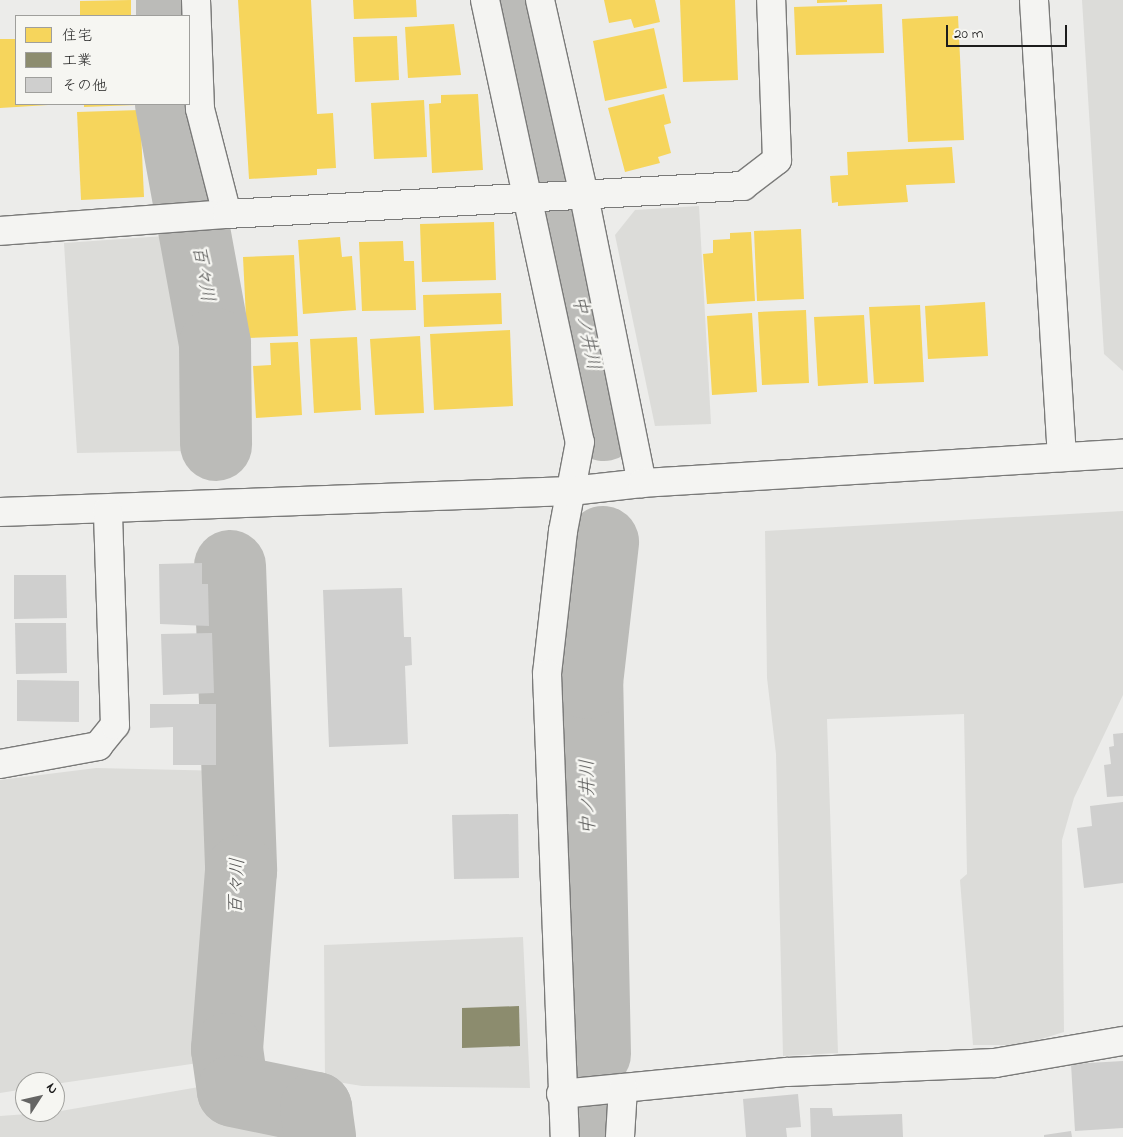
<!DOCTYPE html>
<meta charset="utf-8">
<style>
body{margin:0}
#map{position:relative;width:1123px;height:1137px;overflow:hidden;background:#ececea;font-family:"Indie Flower","Klee One",sans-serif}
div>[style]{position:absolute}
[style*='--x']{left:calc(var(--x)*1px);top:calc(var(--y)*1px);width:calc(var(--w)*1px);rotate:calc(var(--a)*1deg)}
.built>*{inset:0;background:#dcdcd9}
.homes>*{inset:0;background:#f6d55c}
.industry>*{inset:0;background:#8c8c6e}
.river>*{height:72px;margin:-36px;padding:0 36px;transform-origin:36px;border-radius:36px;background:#bbbbb8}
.building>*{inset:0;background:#cfcfce}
.roads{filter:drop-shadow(1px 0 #7a7a79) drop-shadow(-1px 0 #7a7a79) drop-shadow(0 1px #7a7a79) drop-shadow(0 -1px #7a7a79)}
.minor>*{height:28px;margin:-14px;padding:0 14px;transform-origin:14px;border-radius:14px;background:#f4f4f2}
span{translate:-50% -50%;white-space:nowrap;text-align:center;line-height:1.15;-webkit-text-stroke:5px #f6f6f2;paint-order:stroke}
.water-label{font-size:19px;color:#535352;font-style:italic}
.legend{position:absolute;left:15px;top:15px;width:175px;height:90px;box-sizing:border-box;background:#f6f6f2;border:1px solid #9f9f9c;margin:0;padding:6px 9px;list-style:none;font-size:15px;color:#1c1c1c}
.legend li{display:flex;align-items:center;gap:10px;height:25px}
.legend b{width:25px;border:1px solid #9f9f9c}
.north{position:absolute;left:15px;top:1072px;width:50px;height:50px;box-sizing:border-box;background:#f6f6f2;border:1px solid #9f9f9c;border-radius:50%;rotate:55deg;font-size:14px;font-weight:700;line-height:20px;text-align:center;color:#1c1c1c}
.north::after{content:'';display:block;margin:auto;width:18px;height:22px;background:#656564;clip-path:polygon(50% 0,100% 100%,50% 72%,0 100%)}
.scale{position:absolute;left:946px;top:25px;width:121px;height:22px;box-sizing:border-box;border:2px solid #1c1c1c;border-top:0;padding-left:6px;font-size:15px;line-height:18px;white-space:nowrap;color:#1c1c1c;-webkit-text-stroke:4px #f6f6f2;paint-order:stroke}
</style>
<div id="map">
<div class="built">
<i style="clip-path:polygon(1082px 0,1123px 0,1123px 371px,1104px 354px)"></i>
<i style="clip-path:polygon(699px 206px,711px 424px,655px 426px,615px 235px,635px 210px)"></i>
<i style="clip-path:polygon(164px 236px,184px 347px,187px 451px,77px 453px,64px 243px)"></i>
<i style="clip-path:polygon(1123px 511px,1123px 695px,1074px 798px,1062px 840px,1064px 1032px,1021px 1045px,973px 1045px,960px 880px,967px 874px,964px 714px,827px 719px,838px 1053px,783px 1056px,776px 754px,767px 678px,765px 531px)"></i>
<i style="clip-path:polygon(96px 768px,227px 771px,228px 863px,215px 1064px,205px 1062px,55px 1084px,25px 1082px,25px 1089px,0 1093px,0 780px)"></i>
<i style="clip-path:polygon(523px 937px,530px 1088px,362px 1086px,325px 1080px,324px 945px)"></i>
<i style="clip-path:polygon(216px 1084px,230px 1103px,304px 1118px,306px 1137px,0 1137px,0 1116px,55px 1112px)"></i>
</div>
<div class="homes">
<i style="clip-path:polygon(131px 0,131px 16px,80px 16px,80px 1px)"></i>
<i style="clip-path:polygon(238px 0,311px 0,317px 114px,333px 113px,336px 168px,317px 169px,317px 175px,249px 179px)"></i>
<i style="clip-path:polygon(353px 0,416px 0,417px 17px,354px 19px)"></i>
<i style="clip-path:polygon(604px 0,655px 0,660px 22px,634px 28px,631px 19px,609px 23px)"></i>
<i style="clip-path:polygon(680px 0,735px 0,738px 80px,683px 82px)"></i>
<i style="clip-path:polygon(817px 0,847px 0,847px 2px,817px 3px)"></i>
<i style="clip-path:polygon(882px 4px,884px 53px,796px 55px,794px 7px)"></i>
<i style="clip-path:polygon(958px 16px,964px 140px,908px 142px,902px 19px)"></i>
<i style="clip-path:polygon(454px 24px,461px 75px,408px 78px,405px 27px)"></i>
<i style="clip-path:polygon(654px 28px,667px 88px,605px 101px,593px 41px)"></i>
<i style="clip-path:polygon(397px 36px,399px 80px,355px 82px,353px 37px)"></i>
<i style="clip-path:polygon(0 39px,16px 39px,16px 104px,48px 105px,0 108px)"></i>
<i style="clip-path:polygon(478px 94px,483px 170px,432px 173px,429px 104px,441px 103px,441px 95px)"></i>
<i style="clip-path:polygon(664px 94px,671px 123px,664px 125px,671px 153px,658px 157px,660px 163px,625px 172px,608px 108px)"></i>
<i style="clip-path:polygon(424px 100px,427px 157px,374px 159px,371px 103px)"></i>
<i style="clip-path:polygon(84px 104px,136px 104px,136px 105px,84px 107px)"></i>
<i style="clip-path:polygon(140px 110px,144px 197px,81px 200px,77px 112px)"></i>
<i style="clip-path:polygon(952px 147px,955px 183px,906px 185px,908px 202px,838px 206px,838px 202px,832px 203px,830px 176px,848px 175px,847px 152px)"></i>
<i style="clip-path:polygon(494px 222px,496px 280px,422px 282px,420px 224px)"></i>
<i style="clip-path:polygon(801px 229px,804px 299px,757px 301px,754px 231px)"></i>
<i style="clip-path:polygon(751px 232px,755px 301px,707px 304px,703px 254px,713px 253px,713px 240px,730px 239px,730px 233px)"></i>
<i style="clip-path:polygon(340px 237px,342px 257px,352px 256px,356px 310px,303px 314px,298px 240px)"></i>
<i style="clip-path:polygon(403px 241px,404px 261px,414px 261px,416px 310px,362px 311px,359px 242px)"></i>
<i style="clip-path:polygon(294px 255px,298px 336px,247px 338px,243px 257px)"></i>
<i style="clip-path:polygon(501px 293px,502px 324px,424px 327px,423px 295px)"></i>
<i style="clip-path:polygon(985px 302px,988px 356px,928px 359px,925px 306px)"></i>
<i style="clip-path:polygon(920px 305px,924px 382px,874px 384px,869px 307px)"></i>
<i style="clip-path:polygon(806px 310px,809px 383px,762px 385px,758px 312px)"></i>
<i style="clip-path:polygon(752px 313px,757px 392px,712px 395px,707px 316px)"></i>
<i style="clip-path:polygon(864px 315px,868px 383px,818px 386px,814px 317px)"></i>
<i style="clip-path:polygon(510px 330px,513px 406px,434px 410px,430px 334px)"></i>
<i style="clip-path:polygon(420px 336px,424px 413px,375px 415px,370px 339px)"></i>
<i style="clip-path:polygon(357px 337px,361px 410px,314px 413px,310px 339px)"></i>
<i style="clip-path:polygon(298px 342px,302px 415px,256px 418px,253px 366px,271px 365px,270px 343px)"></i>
</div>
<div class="industry">
<i style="clip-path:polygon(519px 1006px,520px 1046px,462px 1048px,462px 1008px)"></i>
</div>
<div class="river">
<i style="--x:513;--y:0;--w:154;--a:77.6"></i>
<i style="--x:172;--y:16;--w:16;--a:-90"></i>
<i style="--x:171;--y:104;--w:244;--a:79.6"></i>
<i style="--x:215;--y:344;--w:101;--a:89.4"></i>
<i style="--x:566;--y:241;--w:188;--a:78.3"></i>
<i style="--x:230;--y:566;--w:305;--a:87.9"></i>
<i style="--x:241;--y:871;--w:179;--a:94.5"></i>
<i style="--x:227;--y:1049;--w:42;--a:81.9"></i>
<i style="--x:233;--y:1091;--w:85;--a:11.6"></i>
<i style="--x:316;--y:1108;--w:29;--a:82"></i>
<i style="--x:595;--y:1054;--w:371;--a:-91.2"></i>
<i style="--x:587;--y:683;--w:142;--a:-83.5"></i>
<i style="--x:597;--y:1122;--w:15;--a:82"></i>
</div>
<div class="building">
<i style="clip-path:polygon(202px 563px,202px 584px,208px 584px,209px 626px,160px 624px,159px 564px)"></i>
<i style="clip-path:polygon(14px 575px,66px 575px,67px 618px,14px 619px)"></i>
<i style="clip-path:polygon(402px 588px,404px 637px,411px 637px,412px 665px,405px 666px,408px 744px,329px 747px,323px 590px)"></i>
<i style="clip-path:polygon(15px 623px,66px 623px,67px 673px,16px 674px)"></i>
<i style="clip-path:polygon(212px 633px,214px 693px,163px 695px,161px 634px)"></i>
<i style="clip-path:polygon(17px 680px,79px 681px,79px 722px,17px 721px)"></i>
<i style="clip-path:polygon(150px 704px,216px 704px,216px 765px,173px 765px,173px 727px,150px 728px)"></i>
<i style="clip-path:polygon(1123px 733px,1123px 796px,1107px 797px,1104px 765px,1111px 764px,1109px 747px,1114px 746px,1113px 734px)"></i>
<i style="clip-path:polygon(1123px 802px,1123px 883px,1084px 888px,1077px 828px,1092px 826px,1090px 806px)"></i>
<i style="clip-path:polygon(518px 814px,519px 878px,454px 879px,452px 815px)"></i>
<i style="clip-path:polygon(1123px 1061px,1123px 1128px,1075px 1131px,1071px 1064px)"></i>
<i style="clip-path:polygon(798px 1094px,801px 1127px,786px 1128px,787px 1137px,746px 1137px,743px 1099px)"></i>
<i style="clip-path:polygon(810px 1108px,832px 1108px,833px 1116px,902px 1114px,903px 1137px,811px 1137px)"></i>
<i style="clip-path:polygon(1071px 1131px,1072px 1137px,1044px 1137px,1044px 1135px)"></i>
</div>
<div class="roads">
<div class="minor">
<i style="--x:196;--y:0;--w:109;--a:87.9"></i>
<i style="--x:200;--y:109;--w:108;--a:75.6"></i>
<i style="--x:485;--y:0;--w:452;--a:77.9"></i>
<i style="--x:580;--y:442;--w:91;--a:100.8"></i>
<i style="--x:563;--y:531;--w:144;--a:96.4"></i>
<i style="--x:547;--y:674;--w:463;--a:87.8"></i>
<i style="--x:540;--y:0;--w:201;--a:77.3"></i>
<i style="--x:584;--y:196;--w:293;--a:78.6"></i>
<i style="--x:1034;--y:0;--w:458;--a:86.5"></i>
<i style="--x:0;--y:231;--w:228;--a:-4.3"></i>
<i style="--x:227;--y:214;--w:517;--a:-3.11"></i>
<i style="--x:743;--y:186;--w:43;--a:-37.4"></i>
<i style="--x:777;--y:160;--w:160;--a:-92.1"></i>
<i style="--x:0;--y:512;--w:571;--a:-2.11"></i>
<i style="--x:571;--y:491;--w:71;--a:-6.4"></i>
<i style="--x:642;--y:483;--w:482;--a:-3.5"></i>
<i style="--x:0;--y:764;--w:100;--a:-10.4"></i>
<i style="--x:98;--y:746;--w:27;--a:-51"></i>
<i style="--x:115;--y:725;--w:215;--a:-91.9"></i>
<i style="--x:561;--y:1094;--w:227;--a:-5.6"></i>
<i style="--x:787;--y:1072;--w:208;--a:-2.5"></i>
<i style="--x:995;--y:1063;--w:130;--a:-9.8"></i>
<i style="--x:620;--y:1137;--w:49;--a:-86.5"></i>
</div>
</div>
<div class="water-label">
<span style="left:202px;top:274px;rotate:80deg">百々川</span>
<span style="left:585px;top:333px;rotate:78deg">中ノ井川</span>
<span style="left:589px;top:797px;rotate:-91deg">中ノ井川</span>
<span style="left:238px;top:886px;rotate:-88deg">百々川</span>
</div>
<ul class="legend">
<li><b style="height:14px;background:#f6d55c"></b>住宅</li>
<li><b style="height:14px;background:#8c8c6e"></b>工業</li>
<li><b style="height:14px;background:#cfcfce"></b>その他</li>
</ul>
<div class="north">N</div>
<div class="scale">20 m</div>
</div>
